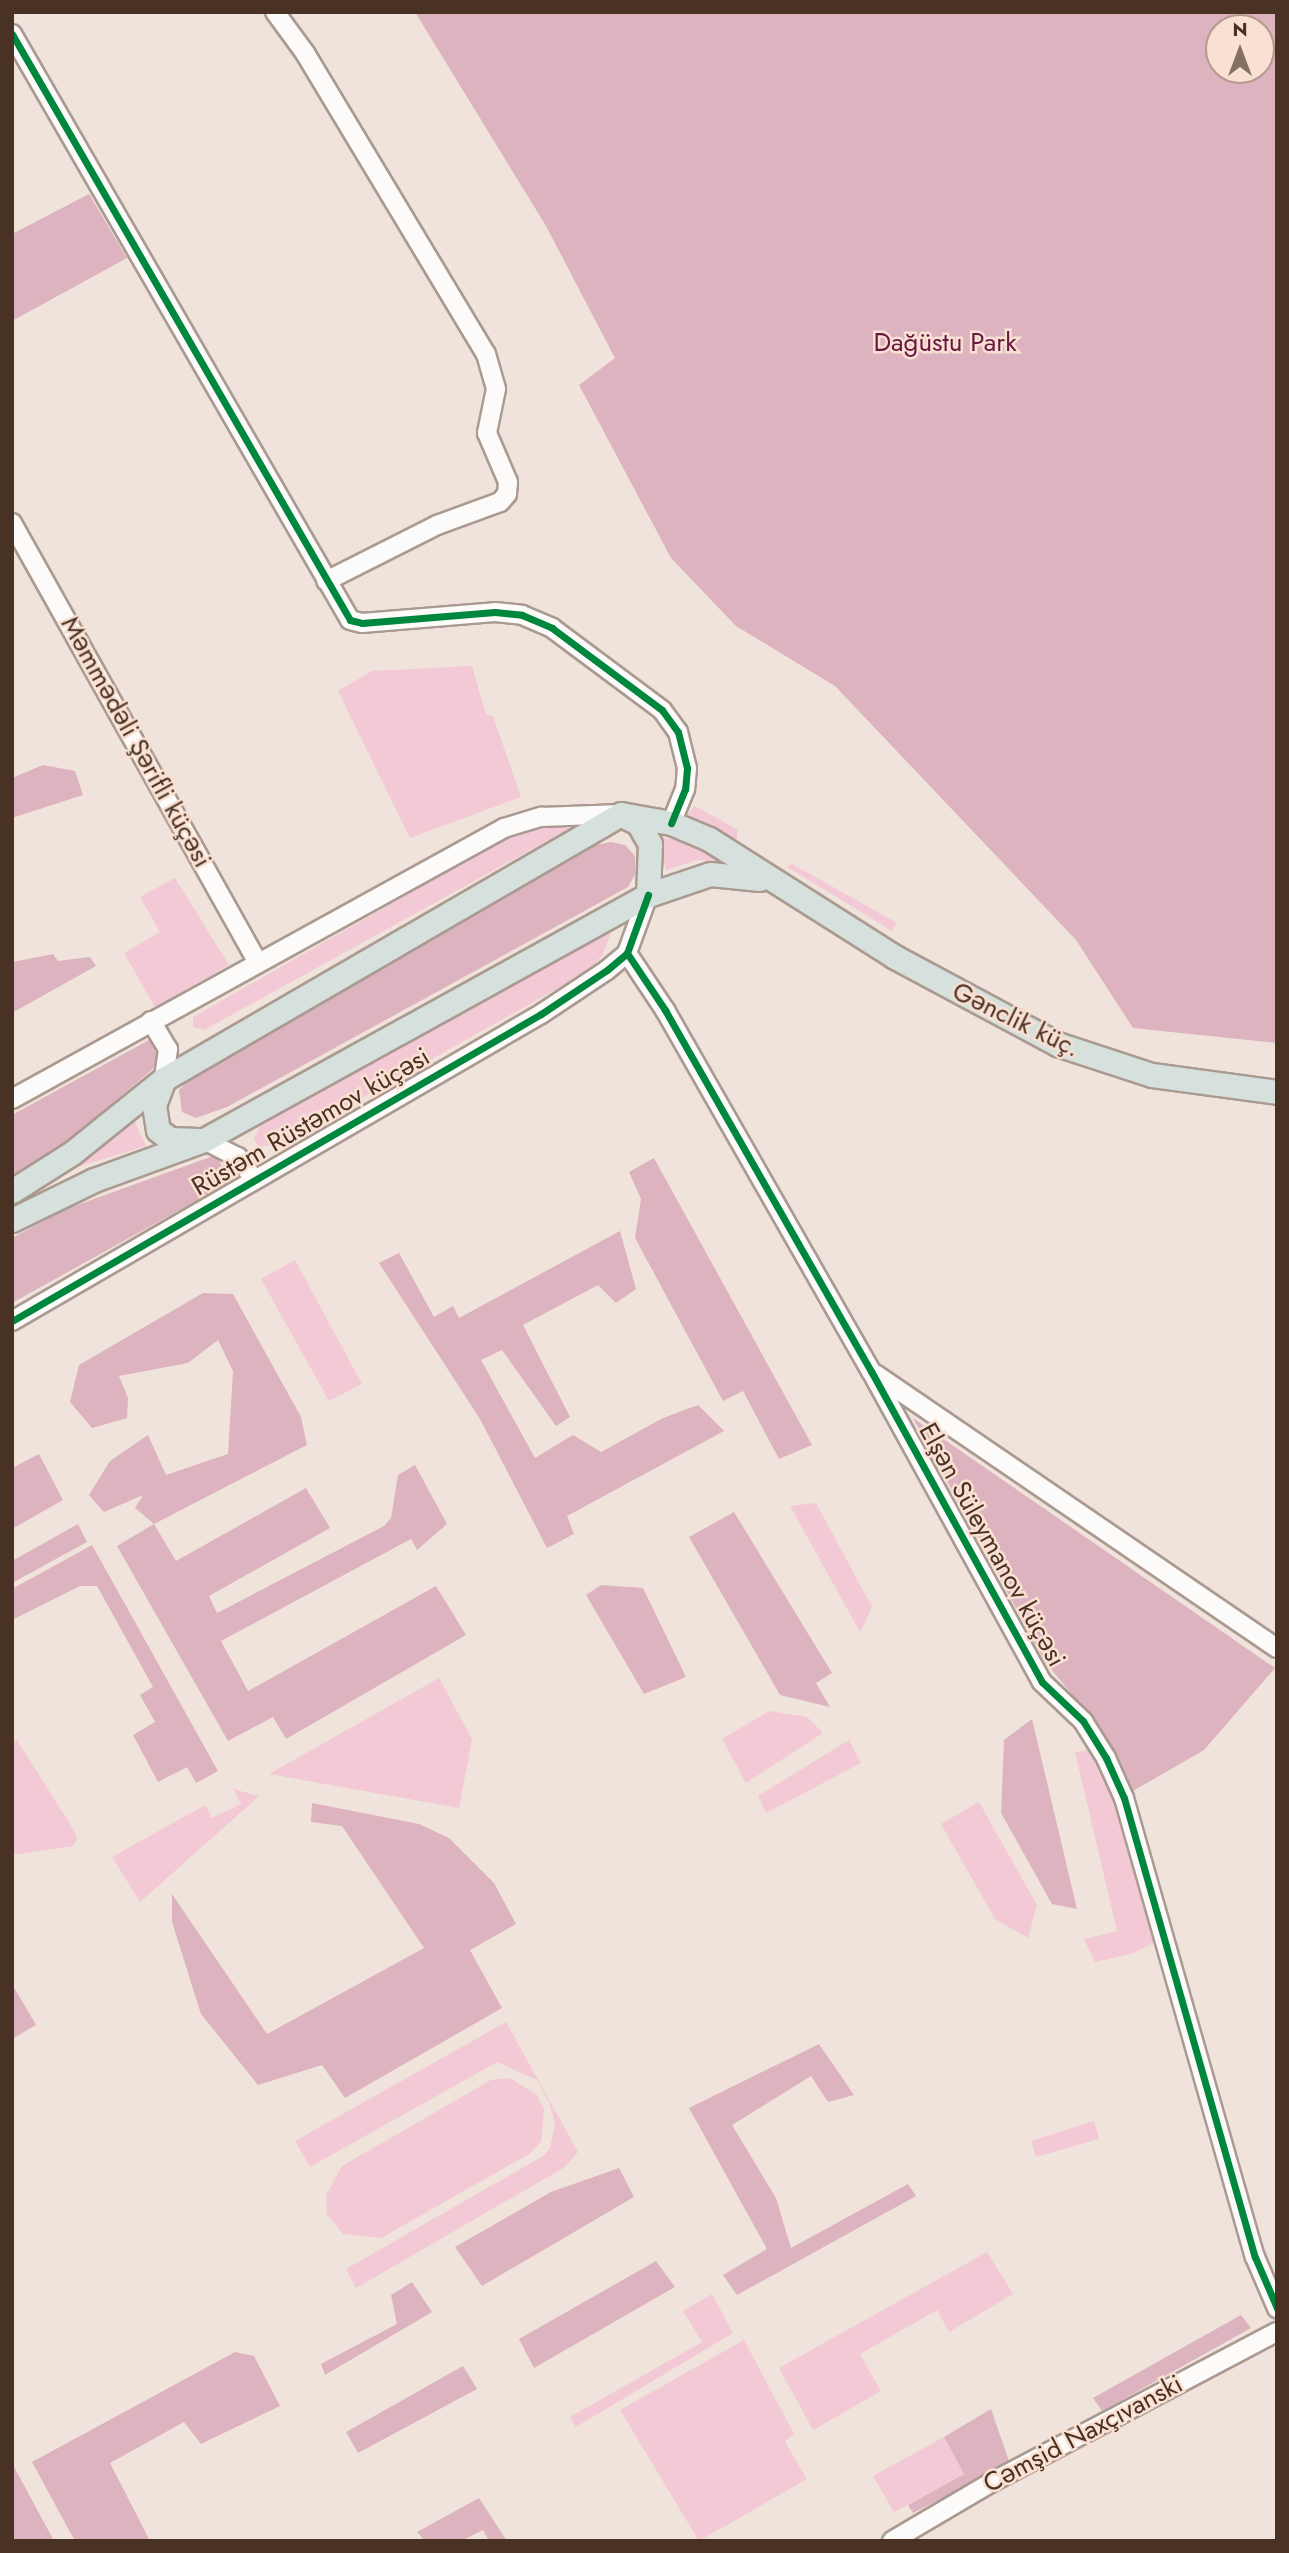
<!DOCTYPE html>
<meta charset="utf-8">
<style>
body{margin:0}
#map{position:relative;width:1289px;height:2553px;overflow:hidden;background:#f0e3db;font-family:Jost,sans-serif}
div>[style]{position:absolute}
[style*='--x']{left:calc(var(--x)*1px);top:calc(var(--y)*1px);width:calc(var(--w)*1px);rotate:calc(var(--a)*1deg)}
.green>*{inset:0;background:#f2c9d4}
.forest>*{inset:0;background:#ddb3bf}
.roads{filter:drop-shadow(2px 0 #aa9a90) drop-shadow(-2px 0 #aa9a90) drop-shadow(0 2px #aa9a90) drop-shadow(0 -2px #aa9a90)}
.minor>*{height:18px;margin:-9px;padding:0 9px;transform-origin:9px;border-radius:9px;background:#fdfbfa}
.major>*{height:23px;margin:-11.5px;padding:0 11.5px;transform-origin:11.5px;border-radius:11.5px;background:#d6e0dd}
.cycleway>*{height:7px;margin:-3.5px;padding:0 3.5px;transform-origin:3.5px;border-radius:3.5px;background:#00873e}
span{translate:-50% -50%;white-space:nowrap;text-align:center;line-height:1.15;-webkit-text-stroke:5px #f9e0d2;paint-order:stroke}
.park-label{font-size:26px;color:#661841}
.street-label{font-size:26px;color:#493223}
.frame{position:absolute;inset:0;border:14px solid #493223;pointer-events:none}
.north{position:absolute;left:1205px;top:14px;width:70px;height:70px;box-sizing:border-box;background:#f9e0d2;border:2px solid #b39a8c;border-radius:50%;rotate:0deg;font-size:19px;font-weight:700;line-height:28px;text-align:center;color:#493223}
.north::after{content:'';display:block;margin:auto;width:24px;height:32px;background:#837063;clip-path:polygon(50% 0,100% 100%,50% 72%,0 100%)}
</style>
<div id="map">
<div class="green">
<i style="clip-path:polygon(472px 666px,486px 715px,493px 716px,521px 797px,410px 838px,338px 691px,372px 671px)"></i>
<i style="clip-path:polygon(695px 806px,738px 830px,736px 843px,687px 815px)"></i>
<i style="clip-path:polygon(543px 823px,576px 825px,204px 1030px,193px 1027px,193px 1017px,528px 826px)"></i>
<i style="clip-path:polygon(660px 837px,688px 842px,732px 863px,698px 860px,666px 870px)"></i>
<i style="clip-path:polygon(792px 864px,897px 923px,892px 931px,787px 867px)"></i>
<i style="clip-path:polygon(175px 878px,229px 965px,155px 1007px,124px 953px,160px 932px,140px 897px)"></i>
<i style="clip-path:polygon(614px 925px,602px 956px,585px 973px,280px 1144px,259px 1147px,254px 1139px,262px 1122px)"></i>
<i style="clip-path:polygon(134px 1120px,146px 1146px,77px 1167px)"></i>
<i style="clip-path:polygon(295px 1260px,362px 1384px,329px 1401px,261px 1279px)"></i>
<i style="clip-path:polygon(816px 1503px,872px 1607px,860px 1632px,790px 1506px)"></i>
<i style="clip-path:polygon(439px 1678px,472px 1739px,459px 1808px,269px 1774px)"></i>
<i style="clip-path:polygon(769px 1711px,807px 1717px,823px 1733px,746px 1783px,722px 1739px)"></i>
<i style="clip-path:polygon(17px 1740px,75px 1832px,77px 1839px,73px 1846px,12px 1855px,12px 1743px)"></i>
<i style="clip-path:polygon(849px 1740px,861px 1763px,766px 1813px,758px 1796px)"></i>
<i style="clip-path:polygon(1089px 1750px,1121px 1810px,1155px 1942px,1134px 1953px,1095px 1962px,1084px 1939px,1117px 1931px,1075px 1752px)"></i>
<i style="clip-path:polygon(233px 1789px,259px 1796px,140px 1902px,112px 1857px,205px 1805px,212px 1818px,241px 1804px)"></i>
<i style="clip-path:polygon(979px 1802px,1037px 1905px,1028px 1938px,995px 1919px,941px 1824px)"></i>
<i style="clip-path:polygon(506px 2022px,578px 2152px,565px 2167px,356px 2288px,346px 2269px,543px 2156px,550px 2148px,555px 2125px,550px 2104px,537px 2080px,497px 2062px,310px 2167px,295px 2141px)"></i>
<i style="clip-path:polygon(510px 2078px,537px 2095px,544px 2109px,541px 2142px,529px 2154px,381px 2238px,343px 2234px,327px 2214px,326px 2195px,342px 2166px,491px 2080px)"></i>
<i style="clip-path:polygon(1094px 2121px,1099px 2139px,1036px 2157px,1031px 2141px)"></i>
<i style="clip-path:polygon(987px 2252px,1013px 2294px,949px 2332px,937px 2310px,860px 2354px,881px 2391px,813px 2430px,779px 2368px)"></i>
<i style="clip-path:polygon(712px 2294px,733px 2333px,576px 2427px,570px 2417px,702px 2342px,683px 2311px)"></i>
<i style="clip-path:polygon(744px 2340px,794px 2434px,785px 2442px,807px 2479px,699px 2541px,620px 2410px)"></i>
<i style="clip-path:polygon(944px 2437px,964px 2474px,894px 2512px,873px 2476px)"></i>
</div>
<div class="forest">
<i style="clip-path:polygon(evenodd,415px 12px,1277px 12px,1277px 1043px,1133px 1028px,1076px 940px,835px 686px,736px 626px,671px 558px,579px 385px,615px 358px,546px 226px,415px 12px,1219px 28px,1261px 28px,1261px 70px,1219px 70px,1219px 28px)"></i>
<i style="clip-path:polygon(89px 194px,127px 258px,12px 321px,12px 234px)"></i>
<i style="clip-path:polygon(43px 765px,75px 771px,83px 795px,12px 818px,12px 778px)"></i>
<i style="clip-path:polygon(611px 842px,625px 845px,635px 856px,636px 873px,628px 887px,227px 1107px,196px 1118px,182px 1112px,179px 1090px,192px 1076px,591px 846px)"></i>
<i style="clip-path:polygon(53px 954px,58px 961px,90px 957px,96px 966px,12px 1013px,12px 962px)"></i>
<i style="clip-path:polygon(149px 1040px,161px 1062px,44px 1161px,12px 1179px,12px 1115px)"></i>
<i style="clip-path:polygon(216px 1155px,230px 1182px,12px 1303px,12px 1238px,66px 1209px)"></i>
<i style="clip-path:polygon(654px 1158px,812px 1445px,779px 1459px,743px 1391px,723px 1401px,635px 1238px,641px 1199px,629px 1172px)"></i>
<i style="clip-path:polygon(620px 1231px,636px 1289px,616px 1303px,598px 1285px,523px 1325px,570px 1417px,556px 1426px,502px 1350px,481px 1360px,535px 1458px,573px 1435px,601px 1452px,663px 1418px,698px 1405px,724px 1431px,567px 1516px,574px 1534px,547px 1548px,480px 1419px,379px 1263px,399px 1253px,434px 1317px,453px 1306px,459px 1318px)"></i>
<i style="clip-path:polygon(203px 1293px,233px 1294px,301px 1417px,307px 1445px,154px 1524px,176px 1561px,306px 1488px,330px 1528px,209px 1596px,217px 1613px,384px 1526px,391px 1518px,398px 1475px,415px 1465px,447px 1524px,417px 1550px,411px 1539px,221px 1641px,248px 1691px,436px 1586px,466px 1635px,286px 1739px,273px 1717px,228px 1741px,117px 1546px,154px 1524px,135px 1508px,143px 1495px,104px 1512px,89px 1495px,110px 1461px,148px 1435px,166px 1475px,228px 1454px,233px 1371px,218px 1340px,188px 1363px,119px 1376px,128px 1398px,127px 1418px,92px 1428px,70px 1402px,79px 1365px)"></i>
<i style="clip-path:polygon(913px 1418px,1275px 1668px,1204px 1750px,1133px 1791px,1090px 1716px,1045px 1662px)"></i>
<i style="clip-path:polygon(39px 1454px,63px 1500px,12px 1529px,12px 1468px)"></i>
<i style="clip-path:polygon(734px 1512px,832px 1673px,816px 1683px,830px 1707px,780px 1695px,689px 1537px)"></i>
<i style="clip-path:polygon(78px 1524px,87px 1542px,12px 1583px,12px 1561px)"></i>
<i style="clip-path:polygon(92px 1545px,218px 1771px,196px 1783px,187px 1767px,158px 1782px,133px 1735px,155px 1722px,140px 1695px,153px 1687px,97px 1586px,80px 1586px,12px 1620px,12px 1589px)"></i>
<i style="clip-path:polygon(601px 1585px,643px 1588px,686px 1677px,644px 1694px,586px 1595px)"></i>
<i style="clip-path:polygon(1032px 1719px,1077px 1909px,1052px 1904px,1001px 1813px,1004px 1740px)"></i>
<i style="clip-path:polygon(312px 1803px,419px 1824px,449px 1838px,494px 1883px,516px 1924px,470px 1950px,502px 2008px,345px 2098px,322px 2065px,258px 2085px,201px 2014px,172px 1922px,172px 1894px,267px 2034px,424px 1948px,342px 1826px,311px 1822px)"></i>
<i style="clip-path:polygon(12px 1984px,36px 2025px,12px 2039px)"></i>
<i style="clip-path:polygon(819px 2044px,854px 2095px,828px 2102px,811px 2076px,732px 2125px,776px 2198px,791px 2248px,908px 2184px,916px 2196px,737px 2295px,723px 2275px,767px 2249px,689px 2108px)"></i>
<i style="clip-path:polygon(619px 2168px,634px 2197px,482px 2286px,455px 2247px,551px 2192px)"></i>
<i style="clip-path:polygon(656px 2261px,675px 2287px,534px 2368px,519px 2339px)"></i>
<i style="clip-path:polygon(412px 2282px,432px 2312px,325px 2375px,321px 2364px,397px 2324px,391px 2295px)"></i>
<i style="clip-path:polygon(1241px 2315px,1251px 2328px,1102px 2411px,1093px 2398px)"></i>
<i style="clip-path:polygon(235px 2352px,254px 2356px,280px 2406px,201px 2444px,184px 2422px,110px 2463px,150px 2541px,75px 2541px,32px 2462px)"></i>
<i style="clip-path:polygon(463px 2366px,477px 2389px,358px 2453px,346px 2432px)"></i>
<i style="clip-path:polygon(991px 2409px,1010px 2464px,913px 2513px,908px 2505px,964px 2474px,944px 2437px)"></i>
<i style="clip-path:polygon(12px 2463px,54px 2541px,12px 2541px)"></i>
<i style="clip-path:polygon(479px 2498px,507px 2541px,489px 2541px,483px 2530px,461px 2541px,425px 2541px,417px 2532px)"></i>
</div>
<div class="roads">
<div class="minor">
<i style="--x:275;--y:12;--w:51;--a:53.8"></i>
<i style="--x:305;--y:53;--w:351;--a:59"></i>
<i style="--x:486;--y:354;--w:36;--a:74"></i>
<i style="--x:496;--y:389;--w:45;--a:101.6"></i>
<i style="--x:487;--y:433;--w:53;--a:66.8"></i>
<i style="--x:508;--y:482;--w:12;--a:95"></i>
<i style="--x:507;--y:494;--w:11;--a:131"></i>
<i style="--x:500;--y:502;--w:67;--a:159.9"></i>
<i style="--x:437;--y:525;--w:124;--a:153.2"></i>
<i style="--x:12;--y:34;--w:676;--a:60.02"></i>
<i style="--x:350;--y:620;--w:12;--a:14"></i>
<i style="--x:362;--y:623;--w:133;--a:-4.7"></i>
<i style="--x:495;--y:612;--w:27;--a:6"></i>
<i style="--x:522;--y:615;--w:33;--a:23"></i>
<i style="--x:552;--y:628;--w:137;--a:36.7"></i>
<i style="--x:662;--y:710;--w:27;--a:54"></i>
<i style="--x:678;--y:732;--w:37;--a:76"></i>
<i style="--x:687;--y:768;--w:21;--a:95"></i>
<i style="--x:685;--y:789;--w:37;--a:112"></i>
<i style="--x:12;--y:523;--w:502;--a:60.78"></i>
<i style="--x:627;--y:953;--w:69;--a:56.3"></i>
<i style="--x:665;--y:1010;--w:416;--a:60.3"></i>
<i style="--x:871;--y:1371;--w:355;--a:61.2"></i>
<i style="--x:1042;--y:1682;--w:57;--a:43.6"></i>
<i style="--x:1083;--y:1721;--w:44;--a:58.1"></i>
<i style="--x:1106;--y:1758;--w:44;--a:65.8"></i>
<i style="--x:1124;--y:1798;--w:477;--a:74.1"></i>
<i style="--x:1255;--y:2257;--w:56;--a:66.7"></i>
<i style="--x:151;--y:1021;--w:33;--a:59"></i>
<i style="--x:168;--y:1049;--w:30;--a:98"></i>
<i style="--x:12;--y:1099;--w:562;--a:-28.85"></i>
<i style="--x:504;--y:828;--w:39;--a:-17"></i>
<i style="--x:541;--y:817;--w:80;--a:-2.1"></i>
<i style="--x:204;--y:1140;--w:38;--a:27"></i>
<i style="--x:238;--y:1157;--w:27;--a:54"></i>
<i style="--x:12;--y:1321;--w:612;--a:-30.13"></i>
<i style="--x:541;--y:1014;--w:79;--a:-33.7"></i>
<i style="--x:607;--y:970;--w:26;--a:-40"></i>
<i style="--x:627;--y:953;--w:62;--a:-70.1"></i>
<i style="--x:875;--y:1374;--w:486;--a:34.3"></i>
<i style="--x:892;--y:2541;--w:116;--a:-30.5"></i>
<i style="--x:992;--y:2482;--w:322;--a:-27.8"></i>
</div>
<div class="major">
<i style="--x:624;--y:816;--w:16;--a:27"></i>
<i style="--x:638;--y:823;--w:24;--a:60"></i>
<i style="--x:650;--y:844;--w:51;--a:92.2"></i>
<i style="--x:164;--y:1079;--w:28;--a:111"></i>
<i style="--x:154;--y:1105;--w:25;--a:81"></i>
<i style="--x:158;--y:1130;--w:15;--a:37"></i>
<i style="--x:170;--y:1139;--w:29;--a:2"></i>
<i style="--x:12;--y:1191;--w:71;--a:-32.3"></i>
<i style="--x:72;--y:1153;--w:118;--a:-38.8"></i>
<i style="--x:164;--y:1079;--w:528;--a:-30.11"></i>
<i style="--x:621;--y:814;--w:51;--a:10.2"></i>
<i style="--x:671;--y:823;--w:41;--a:22.8"></i>
<i style="--x:709;--y:839;--w:220;--a:32.4"></i>
<i style="--x:895;--y:957;--w:184;--a:28.2"></i>
<i style="--x:1057;--y:1044;--w:100;--a:18.1"></i>
<i style="--x:1152;--y:1075;--w:126;--a:7.7"></i>
<i style="--x:12;--y:1220;--w:91;--a:-26"></i>
<i style="--x:94;--y:1180;--w:117;--a:-20"></i>
<i style="--x:204;--y:1140;--w:507;--a:-28.89"></i>
<i style="--x:648;--y:895;--w:65;--a:-18.7"></i>
<i style="--x:710;--y:874;--w:50;--a:5.7"></i>
</div>
</div>
<div class="cycleway">
<i style="--x:12;--y:34;--w:676;--a:60.02"></i>
<i style="--x:350;--y:620;--w:12;--a:14"></i>
<i style="--x:362;--y:623;--w:133;--a:-4.7"></i>
<i style="--x:495;--y:612;--w:27;--a:6"></i>
<i style="--x:522;--y:615;--w:33;--a:23"></i>
<i style="--x:552;--y:628;--w:137;--a:36.7"></i>
<i style="--x:662;--y:710;--w:27;--a:54"></i>
<i style="--x:678;--y:732;--w:37;--a:76"></i>
<i style="--x:687;--y:768;--w:21;--a:95"></i>
<i style="--x:685;--y:789;--w:37;--a:112"></i>
<i style="--x:627;--y:953;--w:69;--a:56.3"></i>
<i style="--x:665;--y:1010;--w:416;--a:60.3"></i>
<i style="--x:871;--y:1371;--w:355;--a:61.2"></i>
<i style="--x:1042;--y:1682;--w:57;--a:43.6"></i>
<i style="--x:1083;--y:1721;--w:44;--a:58.1"></i>
<i style="--x:1106;--y:1758;--w:44;--a:65.8"></i>
<i style="--x:1124;--y:1798;--w:477;--a:74.1"></i>
<i style="--x:1255;--y:2257;--w:56;--a:66.7"></i>
<i style="--x:12;--y:1321;--w:612;--a:-30.13"></i>
<i style="--x:541;--y:1014;--w:79;--a:-33.7"></i>
<i style="--x:607;--y:970;--w:26;--a:-40"></i>
<i style="--x:627;--y:953;--w:62;--a:-70.1"></i>
</div>
<div class="park-label">
<span style="left:945px;top:343px">Dağüstu Park</span>
</div>
<div class="street-label">
<span style="left:136px;top:742px;rotate:61deg">Məmmədəli Şərifli küçəsi</span>
<span style="left:1016px;top:1020px;rotate:26deg">Gənclik küç.</span>
<span style="left:311px;top:1122px;rotate:-30deg">Rüstəm Rüstəmov küçəsi</span>
<span style="left:992px;top:1545px;rotate:61deg">Elşən Süleymanov küçəsi</span>
<span style="left:1083px;top:2434px;rotate:-28deg">Cəmşid Naxçıvanski</span>
</div>
<div class="frame"></div>
<div class="north">N</div>
</div>
